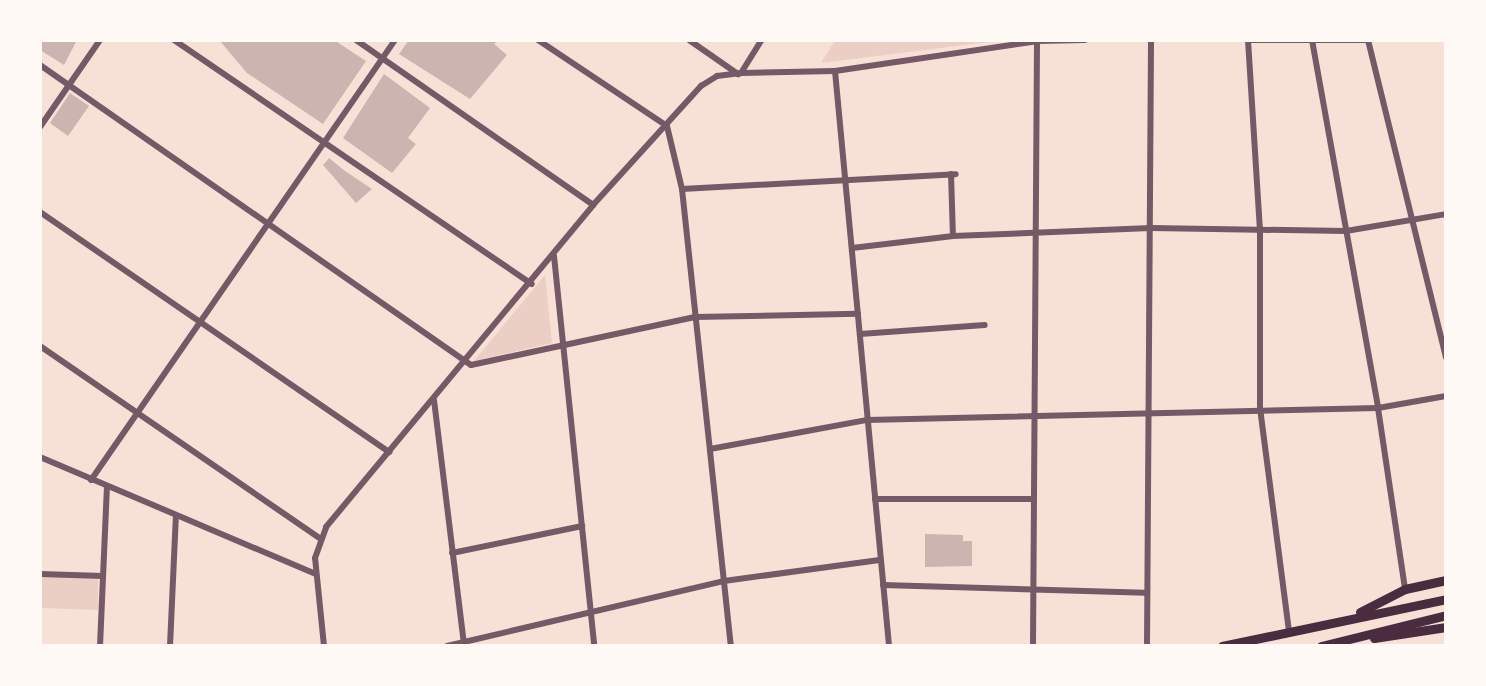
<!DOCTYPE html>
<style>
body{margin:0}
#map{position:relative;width:1486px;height:686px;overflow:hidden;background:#f7e1d7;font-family:"Times New Roman",serif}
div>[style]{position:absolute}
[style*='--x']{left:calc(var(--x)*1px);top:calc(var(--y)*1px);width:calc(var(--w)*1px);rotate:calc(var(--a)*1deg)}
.green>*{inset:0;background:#ebcfc5}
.building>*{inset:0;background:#ccb4b1}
.minor>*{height:6px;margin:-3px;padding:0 3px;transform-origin:3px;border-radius:3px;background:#755966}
.secondary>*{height:9px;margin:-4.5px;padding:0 4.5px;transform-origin:4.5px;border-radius:4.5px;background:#4a2c40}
span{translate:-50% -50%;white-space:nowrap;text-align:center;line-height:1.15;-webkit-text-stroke:8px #fffaf5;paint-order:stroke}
.frame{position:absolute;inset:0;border:42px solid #fffaf5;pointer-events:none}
</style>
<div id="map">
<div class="green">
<i style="clip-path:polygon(835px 40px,1005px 40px,821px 63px)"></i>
<i style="clip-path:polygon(545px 275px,552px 343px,474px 361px)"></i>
<i style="clip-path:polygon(40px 576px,98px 577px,98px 610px,40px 608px)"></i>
</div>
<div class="building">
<i style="clip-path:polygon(40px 40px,77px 40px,64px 65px,40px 50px)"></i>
<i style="clip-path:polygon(219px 40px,334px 40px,366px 61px,323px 124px,247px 73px)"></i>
<i style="clip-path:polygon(409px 40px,498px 40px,494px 44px,507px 55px,470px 99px,399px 54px)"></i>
<i style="clip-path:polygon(384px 74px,430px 108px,408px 138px,416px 144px,392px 173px,343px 138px)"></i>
<i style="clip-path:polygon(70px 93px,89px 106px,68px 136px,50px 123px)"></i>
<i style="clip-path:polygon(329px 158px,345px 171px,372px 189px,356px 203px,323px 165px)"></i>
<i style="clip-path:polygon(925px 534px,963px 535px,963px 541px,972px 541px,972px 566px,925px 567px)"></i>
</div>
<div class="minor">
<i style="--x:174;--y:40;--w:433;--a:34.3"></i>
<i style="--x:356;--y:40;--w:289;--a:34.8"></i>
<i style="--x:538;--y:40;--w:155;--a:33.7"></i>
<i style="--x:667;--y:126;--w:65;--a:76.6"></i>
<i style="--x:682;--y:189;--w:460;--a:83.9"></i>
<i style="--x:689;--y:40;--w:60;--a:34.8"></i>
<i style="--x:1248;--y:40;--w:192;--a:86.4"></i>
<i style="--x:1260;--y:232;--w:176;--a:90"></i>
<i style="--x:1260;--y:408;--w:224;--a:82.6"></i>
<i style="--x:1250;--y:40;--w:118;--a:0"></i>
<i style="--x:1312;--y:40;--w:374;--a:79.8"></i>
<i style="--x:1378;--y:408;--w:183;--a:81.5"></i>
<i style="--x:1368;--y:40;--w:327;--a:76.2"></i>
<i style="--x:40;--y:65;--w:525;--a:34.84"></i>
<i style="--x:471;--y:365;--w:229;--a:-12.1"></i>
<i style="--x:695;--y:317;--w:163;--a:-1.1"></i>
<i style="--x:835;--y:71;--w:578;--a:84.63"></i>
<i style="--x:741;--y:73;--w:39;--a:-58"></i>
<i style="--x:40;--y:127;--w:106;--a:-55.4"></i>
<i style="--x:951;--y:174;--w:62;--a:88.2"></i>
<i style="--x:682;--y:189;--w:274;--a:-3.1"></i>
<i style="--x:40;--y:212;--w:424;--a:34.5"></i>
<i style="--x:852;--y:248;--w:102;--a:-6.8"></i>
<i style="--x:953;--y:236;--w:198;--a:-2.3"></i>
<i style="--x:1151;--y:228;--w:195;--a:0.9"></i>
<i style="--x:1346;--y:231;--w:101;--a:-9.6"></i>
<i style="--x:554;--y:256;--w:392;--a:84.1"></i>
<i style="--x:860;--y:334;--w:125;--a:-4.1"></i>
<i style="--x:40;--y:346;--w:339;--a:34.5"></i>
<i style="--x:434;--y:400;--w:248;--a:83"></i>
<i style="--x:710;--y:449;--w:160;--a:-10.5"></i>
<i style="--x:867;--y:420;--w:511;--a:-1.35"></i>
<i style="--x:1378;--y:408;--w:69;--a:-10"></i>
<i style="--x:40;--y:457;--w:299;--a:23"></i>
<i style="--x:91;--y:480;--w:535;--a:-55.36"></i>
<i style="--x:875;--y:499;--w:159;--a:0"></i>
<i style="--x:452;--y:553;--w:133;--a:-11.7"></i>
<i style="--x:40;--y:574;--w:63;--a:1.8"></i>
<i style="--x:883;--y:585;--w:262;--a:1.7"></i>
<i style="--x:100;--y:646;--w:159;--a:-87.5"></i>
<i style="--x:170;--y:646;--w:130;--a:-87.4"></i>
<i style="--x:324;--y:646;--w:88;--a:-95.8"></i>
<i style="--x:315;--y:558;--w:33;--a:-70"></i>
<i style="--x:326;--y:527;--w:418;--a:-50.3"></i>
<i style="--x:593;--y:205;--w:161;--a:-47.8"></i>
<i style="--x:701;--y:86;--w:19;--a:-32"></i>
<i style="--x:717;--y:76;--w:24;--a:-7"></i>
<i style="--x:741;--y:73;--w:94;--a:-1.2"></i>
<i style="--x:835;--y:71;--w:204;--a:-8.4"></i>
<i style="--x:1037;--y:41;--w:48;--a:-1.2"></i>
<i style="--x:447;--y:646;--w:285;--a:-13.2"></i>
<i style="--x:724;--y:581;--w:157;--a:-7.7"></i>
<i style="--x:1033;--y:646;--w:606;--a:-89.62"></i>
<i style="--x:1147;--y:646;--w:606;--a:-89.62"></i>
</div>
<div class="secondary">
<i style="--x:1360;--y:612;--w:51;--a:-27.1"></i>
<i style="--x:1405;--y:589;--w:42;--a:-12.4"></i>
<i style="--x:1374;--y:638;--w:73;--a:-8.7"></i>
<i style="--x:1222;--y:646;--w:229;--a:-11.8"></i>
<i style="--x:1321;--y:646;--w:129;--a:-13.9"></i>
</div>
<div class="frame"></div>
</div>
